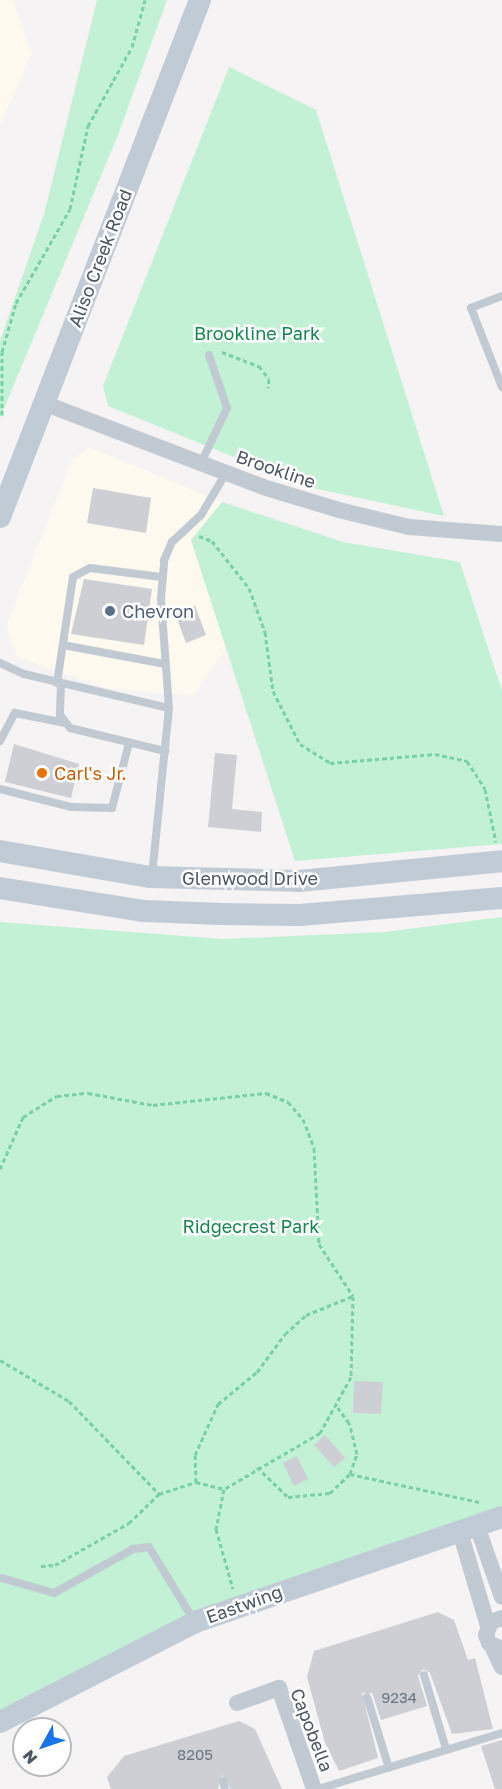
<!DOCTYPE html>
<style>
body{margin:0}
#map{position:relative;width:502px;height:1789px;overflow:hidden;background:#f5f3f3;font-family:"Golos Text",sans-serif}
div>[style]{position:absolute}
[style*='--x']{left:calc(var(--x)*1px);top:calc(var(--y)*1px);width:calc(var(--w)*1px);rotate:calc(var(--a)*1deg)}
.commercial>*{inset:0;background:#fdf9ef}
.green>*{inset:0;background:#c3f1d5}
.building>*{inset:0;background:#cdcfd5}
.path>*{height:3px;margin-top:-1.5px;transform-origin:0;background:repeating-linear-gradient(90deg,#7ad0a6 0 4.5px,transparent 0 7.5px)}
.lane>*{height:8px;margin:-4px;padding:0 4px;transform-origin:4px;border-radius:4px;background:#c1cad2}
.street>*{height:16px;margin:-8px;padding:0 8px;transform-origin:8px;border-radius:8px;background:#c1cad2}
.secondary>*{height:22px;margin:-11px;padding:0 11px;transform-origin:11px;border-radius:11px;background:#c1cbd6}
.dots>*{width:16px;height:16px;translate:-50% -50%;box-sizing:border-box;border:3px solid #fff;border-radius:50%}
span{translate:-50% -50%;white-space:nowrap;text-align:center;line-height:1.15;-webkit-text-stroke:5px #fff;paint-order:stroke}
.number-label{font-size:15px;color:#6b747e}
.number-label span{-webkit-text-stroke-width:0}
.street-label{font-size:18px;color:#4a5661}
.park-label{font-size:18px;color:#17864f}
.service-label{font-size:18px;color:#4e5e75}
.left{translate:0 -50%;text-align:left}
.food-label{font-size:18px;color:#c56008}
.north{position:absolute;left:12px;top:1717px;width:60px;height:60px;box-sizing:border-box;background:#fff;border:2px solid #b7bbc0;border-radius:50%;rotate:230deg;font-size:16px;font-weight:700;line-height:24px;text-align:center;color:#4a5661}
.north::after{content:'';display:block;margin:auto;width:21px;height:27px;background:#1a73e8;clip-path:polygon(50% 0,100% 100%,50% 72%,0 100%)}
</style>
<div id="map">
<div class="commercial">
<i style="clip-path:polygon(0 0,13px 0,32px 54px,0 124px)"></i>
<i style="clip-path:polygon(89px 447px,222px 502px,191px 540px,226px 648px,193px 696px,106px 688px,17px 657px,6px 626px,72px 460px)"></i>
</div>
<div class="green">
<i style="clip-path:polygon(97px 0,167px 0,118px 135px,0 418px,0 341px,44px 214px)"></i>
<i style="clip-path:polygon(229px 67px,316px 110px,444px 516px,308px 487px,108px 406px,103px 386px)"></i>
<i style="clip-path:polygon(222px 502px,343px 542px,460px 562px,502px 691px,502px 844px,295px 861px,191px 540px)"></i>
<i style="clip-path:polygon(502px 917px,502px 1514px,284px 1585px,0 1723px,0 922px,223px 939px,385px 932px)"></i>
</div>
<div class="building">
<i style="clip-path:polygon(93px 488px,151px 498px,146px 533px,87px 523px)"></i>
<i style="clip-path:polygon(84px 579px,152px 589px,144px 645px,71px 634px)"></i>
<i style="clip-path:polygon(195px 606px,206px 635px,186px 643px,175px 613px)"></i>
<i style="clip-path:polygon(14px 744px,79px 764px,71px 798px,5px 782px)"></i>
<i style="clip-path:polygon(215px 753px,237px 755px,232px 809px,262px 812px,261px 832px,208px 827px)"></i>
<i style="clip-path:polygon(354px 1381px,383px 1382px,381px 1414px,353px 1413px)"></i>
<i style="clip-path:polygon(325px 1435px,345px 1458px,334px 1467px,314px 1445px)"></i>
<i style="clip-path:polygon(297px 1456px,308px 1479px,294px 1486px,283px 1463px)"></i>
<i style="clip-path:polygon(438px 1612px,454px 1620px,468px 1660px,475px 1658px,493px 1729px,452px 1734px,430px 1673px,423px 1669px,418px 1676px,427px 1706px,381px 1720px,372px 1693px,362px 1693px,378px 1758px,339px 1771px,325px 1743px,307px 1677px,314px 1651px)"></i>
<i style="clip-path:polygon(239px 1721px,255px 1729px,282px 1789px,231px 1789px,222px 1775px,218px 1789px,111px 1789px,107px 1777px,124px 1756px)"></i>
<i style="clip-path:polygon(502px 1740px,502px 1789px,495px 1789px,481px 1746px)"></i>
</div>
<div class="path">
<i style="--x:222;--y:352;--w:40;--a:21"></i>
<i style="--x:259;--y:366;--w:16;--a:52"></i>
<i style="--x:269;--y:379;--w:9;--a:96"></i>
<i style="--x:2;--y:415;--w:63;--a:-90"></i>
<i style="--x:2;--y:352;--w:51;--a:-74.1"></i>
<i style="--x:16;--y:303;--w:108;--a:-60.1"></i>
<i style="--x:70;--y:209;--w:85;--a:-77.8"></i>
<i style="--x:88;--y:126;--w:90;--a:-60.9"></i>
<i style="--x:132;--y:47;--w:49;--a:-74.5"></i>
<i style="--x:199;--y:536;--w:14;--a:21"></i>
<i style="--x:212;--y:541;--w:60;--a:51.8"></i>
<i style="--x:249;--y:588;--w:47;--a:70"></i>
<i style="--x:265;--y:632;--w:60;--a:82.3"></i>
<i style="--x:273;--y:691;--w:59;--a:63"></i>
<i style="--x:300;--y:744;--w:36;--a:32"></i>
<i style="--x:330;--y:763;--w:105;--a:-4.9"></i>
<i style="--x:435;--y:754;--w:33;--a:12"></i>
<i style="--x:467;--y:761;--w:33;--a:57"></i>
<i style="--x:485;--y:789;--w:54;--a:78.3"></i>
<i style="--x:0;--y:1169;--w:57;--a:-66.1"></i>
<i style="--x:23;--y:1117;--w:40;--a:-32"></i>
<i style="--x:57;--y:1096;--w:31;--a:-6"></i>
<i style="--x:88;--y:1093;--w:66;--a:10.5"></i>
<i style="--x:153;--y:1105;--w:114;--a:-6.1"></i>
<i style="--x:266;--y:1093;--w:24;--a:22"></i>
<i style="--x:288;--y:1102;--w:23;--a:49"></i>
<i style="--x:303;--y:1119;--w:31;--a:69"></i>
<i style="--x:314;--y:1148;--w:96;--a:87"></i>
<i style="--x:319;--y:1244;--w:62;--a:56.8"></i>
<i style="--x:353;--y:1296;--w:81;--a:91.4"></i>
<i style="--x:351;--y:1377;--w:64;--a:119"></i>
<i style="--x:320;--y:1433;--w:111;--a:149.7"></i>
<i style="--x:0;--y:1360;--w:80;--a:30.7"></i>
<i style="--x:69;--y:1401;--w:129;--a:45.9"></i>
<i style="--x:257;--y:1467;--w:43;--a:44.1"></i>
<i style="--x:288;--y:1497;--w:42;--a:-5.4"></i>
<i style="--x:330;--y:1493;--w:28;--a:-44"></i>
<i style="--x:350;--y:1474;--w:21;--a:-71"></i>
<i style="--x:357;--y:1454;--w:32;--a:-104"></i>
<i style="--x:349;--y:1423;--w:19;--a:-126"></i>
<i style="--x:350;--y:1474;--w:133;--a:12.2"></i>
<i style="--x:196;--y:1482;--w:27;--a:-92"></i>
<i style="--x:195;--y:1455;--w:56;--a:-65.7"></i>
<i style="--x:218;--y:1404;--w:50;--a:-39.4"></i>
<i style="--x:257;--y:1372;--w:47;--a:-53.6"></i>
<i style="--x:285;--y:1334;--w:28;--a:-42"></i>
<i style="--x:306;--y:1315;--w:51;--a:-22"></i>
<i style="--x:41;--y:1566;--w:14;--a:-4"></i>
<i style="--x:55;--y:1565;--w:85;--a:-29.6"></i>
<i style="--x:129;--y:1523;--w:42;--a:-44"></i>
<i style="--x:159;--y:1494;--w:39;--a:-18"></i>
<i style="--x:196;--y:1482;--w:29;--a:14"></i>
<i style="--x:224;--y:1489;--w:41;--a:101.3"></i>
<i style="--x:216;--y:1529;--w:62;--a:74.2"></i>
</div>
<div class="lane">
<i style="--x:502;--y:296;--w:33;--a:159"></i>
<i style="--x:471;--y:308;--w:85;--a:68.6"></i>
<i style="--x:201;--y:463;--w:61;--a:-64.7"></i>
<i style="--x:227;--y:408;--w:56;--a:-108.8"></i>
<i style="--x:63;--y:645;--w:104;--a:10.6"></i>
<i style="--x:0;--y:663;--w:26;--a:25"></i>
<i style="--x:24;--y:674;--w:149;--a:13.2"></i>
<i style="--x:169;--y:708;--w:169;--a:95.8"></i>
<i style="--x:57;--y:683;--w:107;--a:-81.4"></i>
<i style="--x:73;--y:577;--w:19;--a:-28"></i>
<i style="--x:90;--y:568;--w:72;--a:7.2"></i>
<i style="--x:61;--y:684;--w:31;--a:92"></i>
<i style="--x:60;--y:715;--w:16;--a:52"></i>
<i style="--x:70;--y:728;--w:98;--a:13.6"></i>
<i style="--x:169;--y:708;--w:110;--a:-94.2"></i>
<i style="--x:161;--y:598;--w:38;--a:-85"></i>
<i style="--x:164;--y:560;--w:20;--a:-66"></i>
<i style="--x:172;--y:542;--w:40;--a:-43"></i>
<i style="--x:201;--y:515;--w:49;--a:-59.2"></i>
<i style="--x:0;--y:741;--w:32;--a:-62"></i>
<i style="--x:15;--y:713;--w:51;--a:11.3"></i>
<i style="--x:0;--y:789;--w:73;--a:14.2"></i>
<i style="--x:71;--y:807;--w:41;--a:1.4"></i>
<i style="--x:112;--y:808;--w:67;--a:-75.3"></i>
<i style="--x:2;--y:1578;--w:54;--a:16.1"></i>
<i style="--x:54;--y:1593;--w:90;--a:-29.1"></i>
<i style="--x:133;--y:1549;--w:16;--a:-7"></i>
<i style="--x:149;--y:1547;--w:88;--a:58.5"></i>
<i style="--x:424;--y:1675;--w:77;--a:73.4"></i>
<i style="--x:367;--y:1697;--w:74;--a:72.8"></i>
<i style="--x:223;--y:1781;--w:8;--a:76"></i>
<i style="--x:318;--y:1789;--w:192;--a:-16.9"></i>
</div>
<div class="street">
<i style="--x:46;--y:404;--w:232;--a:20.9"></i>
<i style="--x:263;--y:487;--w:79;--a:16.8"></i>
<i style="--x:339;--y:510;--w:72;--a:13.7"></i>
<i style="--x:409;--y:527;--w:93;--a:4.3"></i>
<i style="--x:477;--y:1526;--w:75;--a:70.6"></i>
<i style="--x:460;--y:1532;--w:98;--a:73.4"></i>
<i style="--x:502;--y:1618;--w:12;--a:160"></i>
<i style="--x:491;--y:1622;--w:14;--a:111"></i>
<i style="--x:486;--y:1635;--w:9;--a:69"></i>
<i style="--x:489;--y:1643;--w:14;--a:25"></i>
<i style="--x:492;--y:1646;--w:23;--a:65"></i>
<i style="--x:237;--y:1703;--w:45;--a:-19.7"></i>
<i style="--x:279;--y:1688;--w:107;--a:70.9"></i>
</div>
<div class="secondary">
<i style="--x:0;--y:517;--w:554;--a:-68.85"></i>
<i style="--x:0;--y:851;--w:153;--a:9.8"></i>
<i style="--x:151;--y:877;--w:148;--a:1.5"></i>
<i style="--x:299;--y:881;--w:204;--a:-5.6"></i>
<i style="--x:0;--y:888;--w:146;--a:9.1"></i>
<i style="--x:144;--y:911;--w:77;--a:2.2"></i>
<i style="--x:221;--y:914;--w:79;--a:0.7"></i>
<i style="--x:300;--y:915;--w:203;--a:-4.8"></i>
<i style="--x:0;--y:1722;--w:219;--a:-27.1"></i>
<i style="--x:195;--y:1622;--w:324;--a:-18.9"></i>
</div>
<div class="dots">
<i style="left:110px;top:611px;background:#5c6f8a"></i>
<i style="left:42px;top:773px;background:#e8710a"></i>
</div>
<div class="number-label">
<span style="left:399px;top:1698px">9234</span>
<span style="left:195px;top:1755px">8205</span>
</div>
<div class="street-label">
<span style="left:100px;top:258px;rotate:-69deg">Aliso Creek Road</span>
<span style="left:276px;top:469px;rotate:19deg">Brookline</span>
<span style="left:250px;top:878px">Glenwood Drive</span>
<span style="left:244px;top:1604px;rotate:-20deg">Eastwing</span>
<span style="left:312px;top:1730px;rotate:69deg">Capobella</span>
</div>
<div class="park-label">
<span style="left:257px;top:333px">Brookline Park</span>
<span style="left:251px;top:1226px">Ridgecrest Park</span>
</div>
<div class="service-label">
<span class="left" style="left:122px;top:611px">Chevron</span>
</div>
<div class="food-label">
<span class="left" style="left:54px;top:773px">Carl's Jr.</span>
</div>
<div class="north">N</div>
</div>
